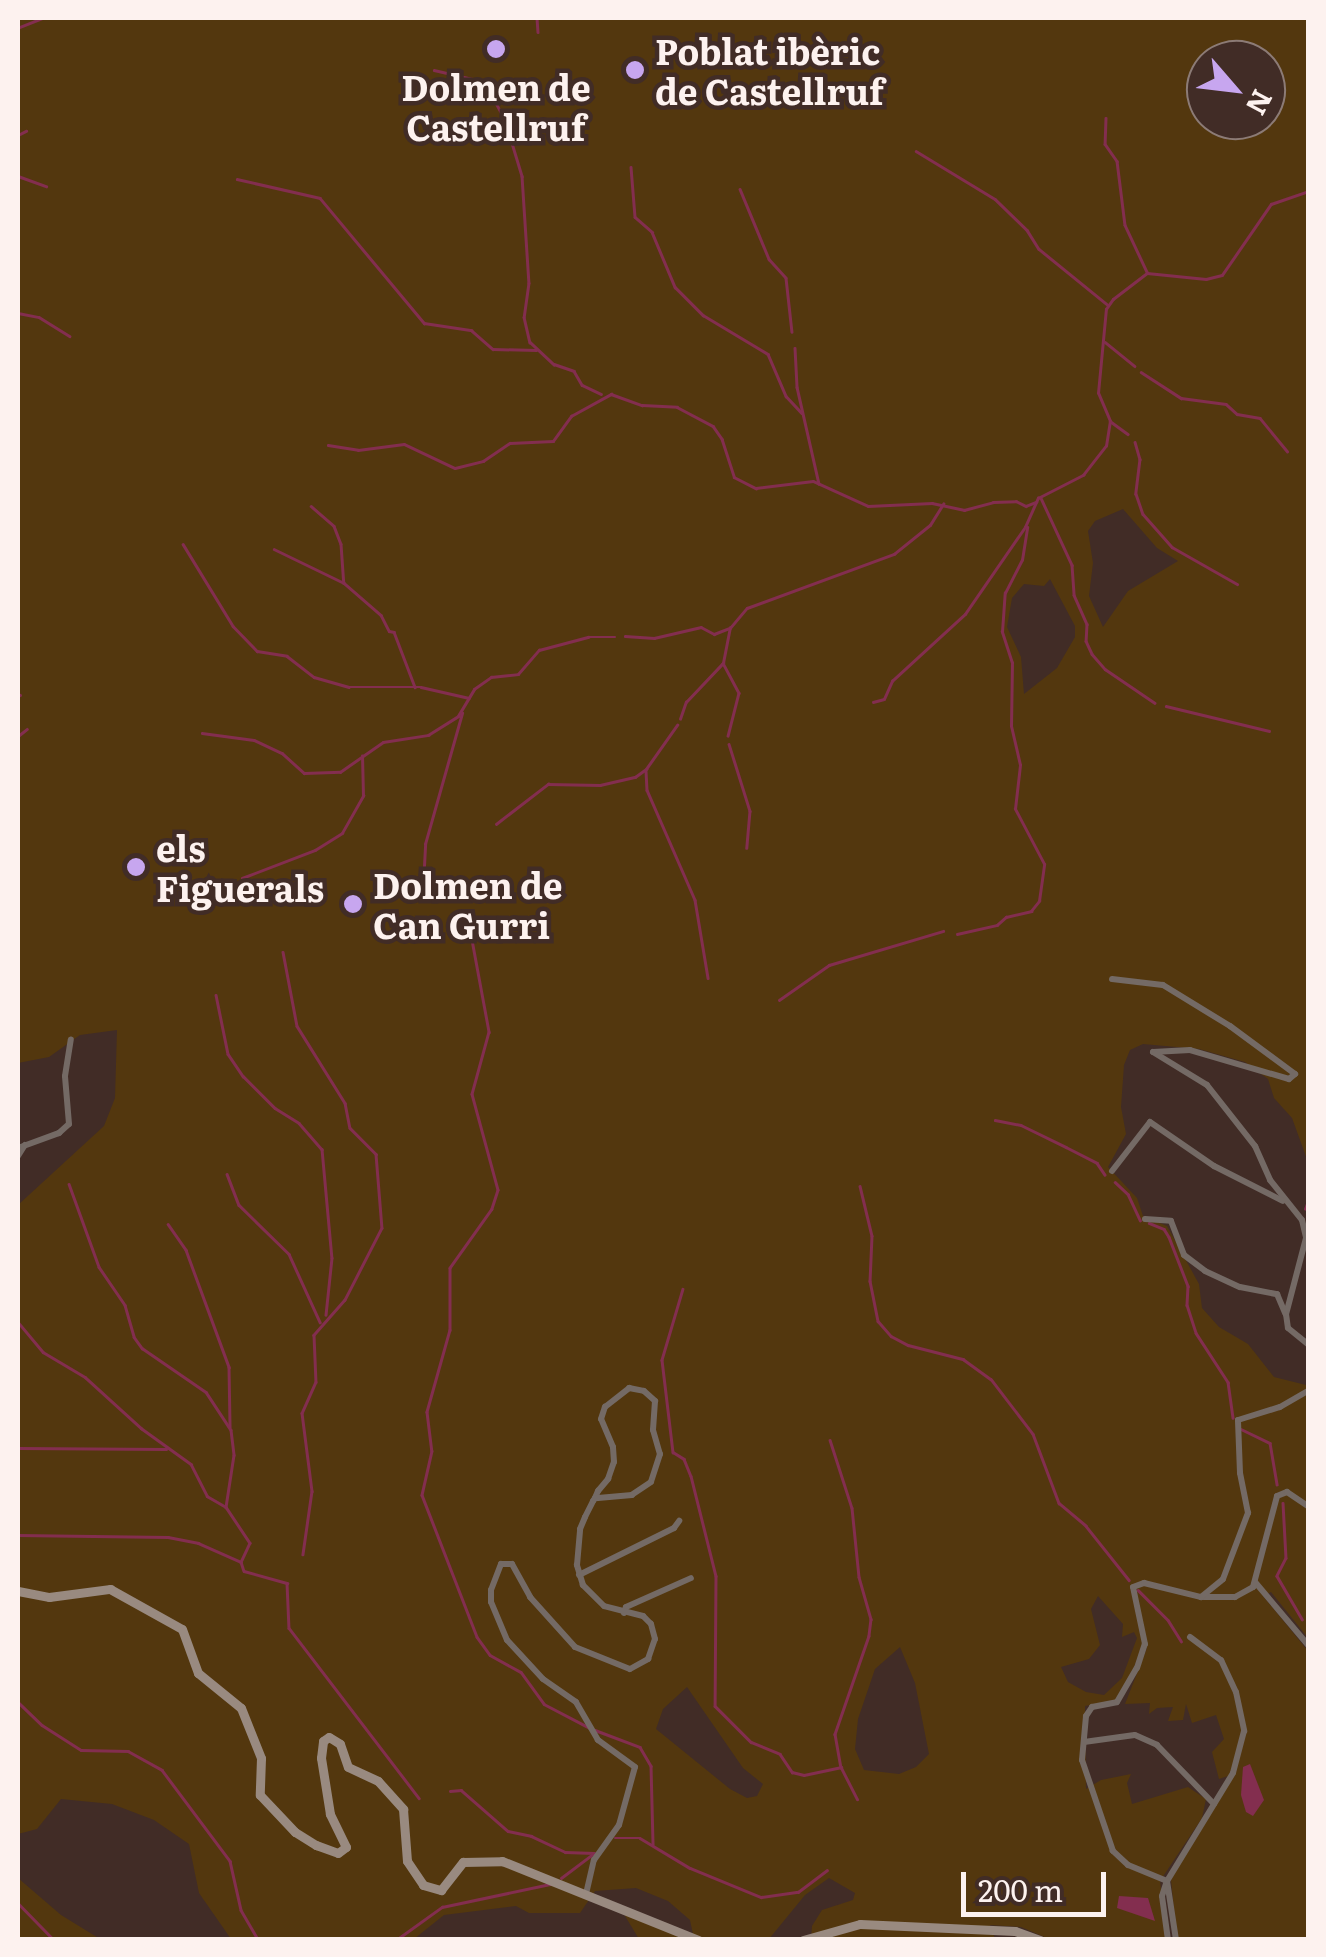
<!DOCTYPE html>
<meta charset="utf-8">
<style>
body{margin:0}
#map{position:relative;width:1326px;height:1957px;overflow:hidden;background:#412c26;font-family:Literata,serif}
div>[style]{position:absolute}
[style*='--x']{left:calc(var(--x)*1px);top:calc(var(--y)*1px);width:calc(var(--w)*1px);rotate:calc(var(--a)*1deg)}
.green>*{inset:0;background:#53370e}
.water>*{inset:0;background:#832e4f}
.stream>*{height:2.5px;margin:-1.25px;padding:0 1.25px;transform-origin:1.25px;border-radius:1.25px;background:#832e4f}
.street>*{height:6px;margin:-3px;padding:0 3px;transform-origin:3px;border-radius:3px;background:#746a65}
.secondary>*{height:9px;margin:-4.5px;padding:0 4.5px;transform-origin:4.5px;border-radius:4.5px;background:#998a80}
.dots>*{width:28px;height:28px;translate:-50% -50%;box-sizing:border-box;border:5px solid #412c26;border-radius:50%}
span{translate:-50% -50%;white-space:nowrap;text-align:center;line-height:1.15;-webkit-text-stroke:9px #412c26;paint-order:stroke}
.poi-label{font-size:35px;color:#fdf2ef;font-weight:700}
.left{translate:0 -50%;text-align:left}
.frame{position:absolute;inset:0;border:20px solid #fdf2ef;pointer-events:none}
.north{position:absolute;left:1186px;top:40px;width:100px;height:100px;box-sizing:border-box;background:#412c26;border:2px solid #8c7b76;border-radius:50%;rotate:118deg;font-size:28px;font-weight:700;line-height:40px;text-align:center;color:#fdf2ef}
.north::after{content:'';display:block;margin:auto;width:35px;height:45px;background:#c7a6ef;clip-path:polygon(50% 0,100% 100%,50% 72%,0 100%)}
.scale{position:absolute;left:961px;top:1872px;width:145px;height:45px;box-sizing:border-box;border:5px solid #fdf2ef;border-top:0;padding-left:12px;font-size:30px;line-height:35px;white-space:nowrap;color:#fdf2ef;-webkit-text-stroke:8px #412c26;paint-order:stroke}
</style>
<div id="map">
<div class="green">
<i style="clip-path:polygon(evenodd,18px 18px,1308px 18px,1308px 1162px,1292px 1118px,1274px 1098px,1268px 1079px,1245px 1062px,1199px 1049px,1143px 1044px,1130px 1050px,1124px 1065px,1121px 1107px,1126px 1134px,1108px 1167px,1137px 1198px,1143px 1216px,1167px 1226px,1199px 1284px,1202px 1308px,1219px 1327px,1248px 1344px,1274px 1377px,1306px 1385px,1308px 1394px,1308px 1638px,1271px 1592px,1263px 1596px,1308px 1651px,1308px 1939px,1177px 1939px,1171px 1880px,1228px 1776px,1219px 1779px,1212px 1752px,1224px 1739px,1216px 1715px,1192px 1723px,1186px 1704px,1183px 1720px,1168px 1721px,1173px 1707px,1157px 1708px,1149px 1714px,1150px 1703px,1125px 1704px,1147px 1648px,1141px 1648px,1127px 1687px,1116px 1700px,1085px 1706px,1086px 1789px,1101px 1780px,1131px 1774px,1127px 1783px,1132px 1804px,1188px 1787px,1206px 1799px,1202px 1818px,1160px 1881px,1167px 1939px,1049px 1939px,1021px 1927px,990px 1925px,995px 1939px,811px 1939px,812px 1926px,822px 1910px,853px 1900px,855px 1893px,829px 1878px,805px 1895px,769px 1939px,694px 1939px,690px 1920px,668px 1901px,636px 1888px,595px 1891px,580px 1913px,529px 1913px,516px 1906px,444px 1915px,414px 1939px,231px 1939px,199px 1893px,189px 1844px,154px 1820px,112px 1804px,61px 1799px,37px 1829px,18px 1834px,18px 1205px,104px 1126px,115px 1098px,117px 1030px,80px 1035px,49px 1057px,18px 1063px,18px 18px,1206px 60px,1266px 60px,1266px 120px,1206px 120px,1206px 60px,18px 18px,1123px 509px,1157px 548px,1178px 561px,1128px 591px,1103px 627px,1089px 596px,1093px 563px,1088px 531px,1095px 521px,1123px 509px,18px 18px,1050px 579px,1075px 626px,1075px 637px,1057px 668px,1024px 694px,1021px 657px,1007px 627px,1012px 598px,1024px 584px,1044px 586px,1050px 579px,18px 18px,1098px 1596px,1123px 1624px,1122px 1637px,1134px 1632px,1137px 1638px,1122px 1678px,1104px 1695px,1086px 1692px,1068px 1682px,1061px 1667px,1089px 1659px,1100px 1645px,1091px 1609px,1098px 1596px,18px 18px,900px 1647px,915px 1683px,929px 1754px,916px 1767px,899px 1774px,864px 1770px,855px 1749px,858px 1719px,875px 1669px,900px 1647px,18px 18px,687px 1687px,743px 1768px,763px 1784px,757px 1796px,747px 1798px,730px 1789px,656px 1729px,663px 1709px,687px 1687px)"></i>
<i style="clip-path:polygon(18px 1878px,61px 1915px,100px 1939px,18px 1939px)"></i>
<i style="clip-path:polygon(622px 1911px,691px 1939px,639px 1939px)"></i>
</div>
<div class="water">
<i style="clip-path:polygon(1250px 1764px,1264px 1800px,1253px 1816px,1246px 1812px,1241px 1795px,1243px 1767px)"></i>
<i style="clip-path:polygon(1119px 1896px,1148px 1898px,1155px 1921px,1117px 1908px)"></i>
</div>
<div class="stream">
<i style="--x:537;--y:18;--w:14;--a:86"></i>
<i style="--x:20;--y:27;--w:24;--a:-22"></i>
<i style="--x:434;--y:70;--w:39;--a:13"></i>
<i style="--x:472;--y:79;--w:32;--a:44"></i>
<i style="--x:495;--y:101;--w:21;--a:62"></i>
<i style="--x:505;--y:120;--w:59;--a:73.1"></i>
<i style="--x:522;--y:176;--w:107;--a:86.3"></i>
<i style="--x:529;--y:283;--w:34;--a:98"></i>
<i style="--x:524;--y:317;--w:26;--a:77"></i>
<i style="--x:530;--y:342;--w:33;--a:43"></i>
<i style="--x:554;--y:364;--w:21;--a:19"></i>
<i style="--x:574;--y:371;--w:16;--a:60"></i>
<i style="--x:582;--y:385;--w:21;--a:25"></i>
<i style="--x:1106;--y:118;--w:26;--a:92"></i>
<i style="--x:1105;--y:144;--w:21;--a:55"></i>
<i style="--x:1117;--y:161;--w:64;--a:82.9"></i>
<i style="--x:1125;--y:225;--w:52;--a:64.9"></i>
<i style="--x:18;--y:135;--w:9;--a:-27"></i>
<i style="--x:916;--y:151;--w:92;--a:31.3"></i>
<i style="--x:995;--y:199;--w:45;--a:44.1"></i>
<i style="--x:1027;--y:230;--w:22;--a:58"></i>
<i style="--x:1039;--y:249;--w:89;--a:39.1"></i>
<i style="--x:631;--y:167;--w:50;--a:85.4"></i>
<i style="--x:635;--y:217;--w:23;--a:41"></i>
<i style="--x:652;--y:232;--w:60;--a:67.3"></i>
<i style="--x:675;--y:287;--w:40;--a:45"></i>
<i style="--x:703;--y:315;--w:76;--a:31"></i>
<i style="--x:768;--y:354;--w:46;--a:66.8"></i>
<i style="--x:786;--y:396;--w:23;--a:47"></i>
<i style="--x:18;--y:176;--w:30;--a:20"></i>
<i style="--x:237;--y:179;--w:85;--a:12.9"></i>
<i style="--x:320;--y:198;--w:163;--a:50.2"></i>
<i style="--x:424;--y:323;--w:48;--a:8.5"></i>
<i style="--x:471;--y:330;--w:29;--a:41"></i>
<i style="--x:493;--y:349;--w:43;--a:1.3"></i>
<i style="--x:740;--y:189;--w:76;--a:67.5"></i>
<i style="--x:769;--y:259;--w:25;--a:48"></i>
<i style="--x:786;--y:278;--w:54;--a:83.7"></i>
<i style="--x:18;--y:313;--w:21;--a:11"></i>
<i style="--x:39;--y:317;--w:36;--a:32"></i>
<i style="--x:1105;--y:342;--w:38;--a:39"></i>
<i style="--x:795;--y:348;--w:39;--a:87"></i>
<i style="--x:797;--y:387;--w:99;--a:77.2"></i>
<i style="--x:1141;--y:372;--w:48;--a:33"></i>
<i style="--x:1181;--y:398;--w:45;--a:7.6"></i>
<i style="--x:1226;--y:404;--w:15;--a:42"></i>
<i style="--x:1237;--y:414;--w:23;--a:10"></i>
<i style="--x:1260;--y:418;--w:43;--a:50.7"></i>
<i style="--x:1110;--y:421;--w:22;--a:36"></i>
<i style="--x:1135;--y:442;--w:18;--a:74"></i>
<i style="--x:1140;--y:459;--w:35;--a:97"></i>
<i style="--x:1136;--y:494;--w:21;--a:71"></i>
<i style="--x:1143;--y:514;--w:44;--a:48.7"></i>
<i style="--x:1172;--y:547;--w:75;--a:29.6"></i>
<i style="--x:328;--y:445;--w:30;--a:9"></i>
<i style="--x:358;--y:450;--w:46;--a:-7.4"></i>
<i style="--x:404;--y:444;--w:56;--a:25.2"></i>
<i style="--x:455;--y:468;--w:29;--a:-14"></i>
<i style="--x:483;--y:461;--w:32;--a:-34"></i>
<i style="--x:510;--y:443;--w:43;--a:-2.7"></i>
<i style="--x:553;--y:441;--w:31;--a:-54"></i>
<i style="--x:571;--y:416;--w:46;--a:-28.8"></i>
<i style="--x:611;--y:394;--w:33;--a:20"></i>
<i style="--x:642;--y:405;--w:35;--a:3"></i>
<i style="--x:677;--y:407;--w:41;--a:27.8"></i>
<i style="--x:713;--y:426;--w:16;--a:55"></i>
<i style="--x:722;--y:439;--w:40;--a:72"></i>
<i style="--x:734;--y:477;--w:25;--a:27"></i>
<i style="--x:756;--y:488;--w:57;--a:-7"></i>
<i style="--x:813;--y:481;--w:60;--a:24.4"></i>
<i style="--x:868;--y:506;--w:64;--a:-2.7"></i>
<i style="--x:932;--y:503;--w:33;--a:12"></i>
<i style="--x:964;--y:510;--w:30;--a:-15"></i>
<i style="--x:993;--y:502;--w:23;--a:-2"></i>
<i style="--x:1016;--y:501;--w:11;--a:27"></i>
<i style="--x:1026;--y:506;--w:11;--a:-22"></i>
<i style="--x:1041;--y:498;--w:74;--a:65.2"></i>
<i style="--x:1072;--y:565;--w:30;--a:86"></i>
<i style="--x:1074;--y:595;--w:32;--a:66"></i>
<i style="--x:1087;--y:624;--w:17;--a:93"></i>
<i style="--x:1086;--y:641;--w:14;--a:65"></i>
<i style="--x:1092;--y:654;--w:20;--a:49"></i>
<i style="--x:1105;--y:669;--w:60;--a:34.2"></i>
<i style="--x:311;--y:506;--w:30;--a:41"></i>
<i style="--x:334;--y:526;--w:19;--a:69"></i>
<i style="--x:341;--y:544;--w:39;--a:86"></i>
<i style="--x:344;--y:583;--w:49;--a:40.9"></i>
<i style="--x:381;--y:615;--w:18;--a:63"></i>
<i style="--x:389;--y:631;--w:5;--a:11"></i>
<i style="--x:394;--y:632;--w:59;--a:69.1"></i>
<i style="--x:183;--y:544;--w:96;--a:58.6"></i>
<i style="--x:233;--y:626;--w:35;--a:46"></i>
<i style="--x:257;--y:651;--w:30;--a:9"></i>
<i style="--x:287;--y:656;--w:34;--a:38"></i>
<i style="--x:314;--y:677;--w:36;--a:16"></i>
<i style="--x:349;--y:687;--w:72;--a:0"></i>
<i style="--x:421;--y:687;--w:49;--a:12.9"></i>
<i style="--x:274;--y:549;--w:78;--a:25.9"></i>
<i style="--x:625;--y:636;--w:29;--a:4"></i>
<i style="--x:654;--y:638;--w:48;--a:-13.2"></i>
<i style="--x:701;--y:627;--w:15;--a:28"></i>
<i style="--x:714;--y:634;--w:17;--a:-21"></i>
<i style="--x:730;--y:628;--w:26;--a:-50"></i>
<i style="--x:747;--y:608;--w:157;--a:-20.2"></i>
<i style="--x:894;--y:554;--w:46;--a:-38.9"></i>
<i style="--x:930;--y:525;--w:25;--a:-58"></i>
<i style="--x:723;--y:663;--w:34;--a:62"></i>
<i style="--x:739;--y:693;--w:44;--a:104.3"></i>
<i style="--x:18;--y:696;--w:2;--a:-27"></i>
<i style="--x:873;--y:702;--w:11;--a:-15"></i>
<i style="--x:884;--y:699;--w:20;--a:-66"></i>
<i style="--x:892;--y:681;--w:99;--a:-42.5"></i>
<i style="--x:965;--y:614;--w:106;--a:-55.4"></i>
<i style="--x:1025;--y:527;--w:32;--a:-66"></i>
<i style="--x:1038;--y:498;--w:51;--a:-27.1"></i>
<i style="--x:1083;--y:475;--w:37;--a:-52"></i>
<i style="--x:1106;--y:446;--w:25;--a:-81"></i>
<i style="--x:1110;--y:421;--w:30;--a:-113"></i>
<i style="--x:1098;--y:393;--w:84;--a:-84.6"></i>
<i style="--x:1106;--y:309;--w:12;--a:-55"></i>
<i style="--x:1113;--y:299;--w:43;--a:-37.4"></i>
<i style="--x:1147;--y:273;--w:59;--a:5.8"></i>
<i style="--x:1206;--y:279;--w:16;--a:-14"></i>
<i style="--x:1222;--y:275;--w:86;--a:-55.4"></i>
<i style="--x:1271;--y:204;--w:39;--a:-19"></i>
<i style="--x:1166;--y:706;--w:106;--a:13.6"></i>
<i style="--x:680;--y:719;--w:18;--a:-71"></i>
<i style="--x:686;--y:702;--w:54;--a:-46.5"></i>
<i style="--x:723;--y:663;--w:36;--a:-79"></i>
<i style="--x:202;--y:733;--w:52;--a:7.7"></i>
<i style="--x:254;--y:740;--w:31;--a:25"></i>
<i style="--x:282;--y:753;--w:30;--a:42"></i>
<i style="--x:304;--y:773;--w:36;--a:-2"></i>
<i style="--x:340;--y:772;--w:52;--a:-34.9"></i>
<i style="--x:383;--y:742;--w:46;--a:-8.8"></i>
<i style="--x:428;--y:735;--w:36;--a:-32"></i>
<i style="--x:458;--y:716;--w:31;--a:-59"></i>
<i style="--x:474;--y:689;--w:21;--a:-35"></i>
<i style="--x:491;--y:677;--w:27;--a:-6"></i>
<i style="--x:518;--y:674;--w:32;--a:-49"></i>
<i style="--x:539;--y:650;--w:51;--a:-14.9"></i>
<i style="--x:588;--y:637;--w:27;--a:0"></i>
<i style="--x:18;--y:736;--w:11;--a:-38"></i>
<i style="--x:729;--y:744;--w:70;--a:72.6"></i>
<i style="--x:750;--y:811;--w:37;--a:95"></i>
<i style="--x:646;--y:771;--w:19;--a:87"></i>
<i style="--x:647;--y:790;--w:120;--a:66.4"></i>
<i style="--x:695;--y:900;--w:79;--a:80.5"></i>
<i style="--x:496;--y:824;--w:66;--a:-37.6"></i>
<i style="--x:548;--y:784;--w:52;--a:1.1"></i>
<i style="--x:600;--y:785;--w:36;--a:-13"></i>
<i style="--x:635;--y:777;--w:14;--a:-36"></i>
<i style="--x:646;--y:769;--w:54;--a:-54.8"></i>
<i style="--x:424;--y:866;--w:22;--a:-87"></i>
<i style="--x:425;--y:844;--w:136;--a:-74.2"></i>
<i style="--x:242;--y:878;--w:78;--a:-21"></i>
<i style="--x:315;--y:850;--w:32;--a:-32"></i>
<i style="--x:342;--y:833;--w:43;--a:-60.4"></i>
<i style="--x:363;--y:796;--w:40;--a:-91.4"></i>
<i style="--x:470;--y:929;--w:105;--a:79.5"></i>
<i style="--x:489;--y:1032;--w:64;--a:105.3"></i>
<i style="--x:472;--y:1094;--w:99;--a:74.8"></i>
<i style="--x:498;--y:1190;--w:20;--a:108"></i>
<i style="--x:492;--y:1209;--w:72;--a:125.4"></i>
<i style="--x:450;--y:1268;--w:62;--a:90"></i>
<i style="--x:450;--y:1330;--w:85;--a:105.7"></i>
<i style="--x:427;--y:1412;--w:39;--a:83"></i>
<i style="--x:432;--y:1451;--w:45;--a:102.8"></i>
<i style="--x:422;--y:1495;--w:152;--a:68.8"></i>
<i style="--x:477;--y:1637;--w:22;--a:54"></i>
<i style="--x:490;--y:1655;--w:35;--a:29"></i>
<i style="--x:521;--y:1672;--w:39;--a:54"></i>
<i style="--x:544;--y:1704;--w:50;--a:27.6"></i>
<i style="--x:957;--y:934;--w:41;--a:-12.7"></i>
<i style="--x:997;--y:925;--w:12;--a:-42"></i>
<i style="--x:1006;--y:917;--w:26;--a:-13"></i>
<i style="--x:1031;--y:911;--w:13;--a:-51"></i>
<i style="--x:1039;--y:901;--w:37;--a:-82"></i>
<i style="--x:1044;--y:864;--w:62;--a:-117.8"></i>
<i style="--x:1015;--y:809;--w:44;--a:-83.5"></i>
<i style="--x:1020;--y:765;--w:40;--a:-103"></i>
<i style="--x:1011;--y:726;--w:63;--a:-89.1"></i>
<i style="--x:1012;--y:663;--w:33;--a:-108"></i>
<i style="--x:1002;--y:632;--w:39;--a:-86"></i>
<i style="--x:1005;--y:593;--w:37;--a:-63"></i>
<i style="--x:1022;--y:560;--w:33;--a:-81"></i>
<i style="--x:283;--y:952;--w:75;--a:79.3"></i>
<i style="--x:297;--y:1026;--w:91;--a:58.1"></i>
<i style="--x:345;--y:1103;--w:25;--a:79"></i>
<i style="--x:350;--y:1128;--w:37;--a:45"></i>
<i style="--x:376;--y:1154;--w:74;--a:85.4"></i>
<i style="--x:382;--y:1228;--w:81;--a:117.2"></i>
<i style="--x:345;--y:1300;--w:47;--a:131.5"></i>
<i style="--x:314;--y:1335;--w:47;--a:87.6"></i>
<i style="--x:316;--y:1382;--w:34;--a:114"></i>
<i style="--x:302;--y:1413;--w:79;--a:82.7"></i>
<i style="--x:312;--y:1491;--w:64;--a:98.1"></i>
<i style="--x:216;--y:995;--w:60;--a:78.5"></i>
<i style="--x:228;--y:1054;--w:27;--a:56"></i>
<i style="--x:243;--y:1076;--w:45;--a:45"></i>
<i style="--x:275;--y:1108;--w:28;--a:32"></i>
<i style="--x:299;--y:1123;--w:35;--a:49"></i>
<i style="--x:322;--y:1149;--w:109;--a:84.8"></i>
<i style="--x:332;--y:1258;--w:57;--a:96"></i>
<i style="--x:779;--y:1000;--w:61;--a:-35"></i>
<i style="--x:829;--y:965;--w:119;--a:-16.6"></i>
<i style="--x:995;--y:1120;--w:26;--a:11"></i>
<i style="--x:1021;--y:1125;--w:50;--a:26.1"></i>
<i style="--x:1066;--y:1147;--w:35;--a:27"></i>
<i style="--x:1097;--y:1163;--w:14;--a:56"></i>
<i style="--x:227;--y:1174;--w:33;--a:69"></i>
<i style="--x:239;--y:1205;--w:70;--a:44.4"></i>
<i style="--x:289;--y:1254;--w:75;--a:65.5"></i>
<i style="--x:1115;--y:1182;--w:18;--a:43"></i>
<i style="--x:1128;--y:1194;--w:29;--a:65"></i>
<i style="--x:69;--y:1184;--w:88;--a:70.1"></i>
<i style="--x:99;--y:1267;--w:46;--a:55.6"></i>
<i style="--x:125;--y:1305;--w:33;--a:74"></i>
<i style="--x:134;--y:1337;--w:14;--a:54"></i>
<i style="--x:142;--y:1348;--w:78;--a:34.5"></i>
<i style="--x:206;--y:1392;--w:45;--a:56.7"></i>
<i style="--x:231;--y:1430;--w:25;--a:83"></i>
<i style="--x:234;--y:1455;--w:53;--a:98.7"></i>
<i style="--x:860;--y:1186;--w:51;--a:76.5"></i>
<i style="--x:872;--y:1236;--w:45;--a:92.5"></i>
<i style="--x:870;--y:1281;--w:41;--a:78.7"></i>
<i style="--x:878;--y:1321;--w:20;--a:49"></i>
<i style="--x:891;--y:1336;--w:19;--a:28"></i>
<i style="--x:908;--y:1345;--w:57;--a:14.3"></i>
<i style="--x:963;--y:1359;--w:34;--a:36"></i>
<i style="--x:991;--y:1379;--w:69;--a:52.6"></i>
<i style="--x:1033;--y:1434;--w:74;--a:69.4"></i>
<i style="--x:1059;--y:1503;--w:35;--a:40"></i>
<i style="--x:1086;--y:1526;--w:69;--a:51.5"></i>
<i style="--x:1305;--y:1209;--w:9;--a:-69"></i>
<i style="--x:1149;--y:1223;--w:16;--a:22"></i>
<i style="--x:1164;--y:1229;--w:9;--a:58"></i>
<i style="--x:1169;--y:1237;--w:53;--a:68.8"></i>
<i style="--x:1188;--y:1286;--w:19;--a:93"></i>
<i style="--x:1187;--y:1305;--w:29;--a:72"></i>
<i style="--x:1196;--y:1333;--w:59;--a:56.9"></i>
<i style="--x:1228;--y:1382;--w:36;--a:82"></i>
<i style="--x:168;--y:1224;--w:32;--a:55"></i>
<i style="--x:186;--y:1250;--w:125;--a:69.8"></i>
<i style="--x:229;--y:1367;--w:60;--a:89"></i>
<i style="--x:683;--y:1289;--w:74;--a:106.5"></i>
<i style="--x:662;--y:1360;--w:93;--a:83.2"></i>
<i style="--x:673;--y:1452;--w:13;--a:32"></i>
<i style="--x:684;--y:1459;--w:18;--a:68"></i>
<i style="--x:691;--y:1476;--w:103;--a:76"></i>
<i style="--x:716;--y:1576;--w:130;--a:90.4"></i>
<i style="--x:715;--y:1706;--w:51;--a:45"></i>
<i style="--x:751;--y:1742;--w:31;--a:22"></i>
<i style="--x:780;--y:1754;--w:22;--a:56"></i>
<i style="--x:792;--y:1772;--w:12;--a:14"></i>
<i style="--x:804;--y:1775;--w:38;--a:-12"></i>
<i style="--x:18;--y:1322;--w:39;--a:50"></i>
<i style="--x:43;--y:1352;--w:49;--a:30.8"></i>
<i style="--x:85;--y:1377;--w:76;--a:42.3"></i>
<i style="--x:141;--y:1428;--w:62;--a:35.8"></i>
<i style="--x:191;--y:1464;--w:36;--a:63"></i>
<i style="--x:207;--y:1496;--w:22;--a:30"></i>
<i style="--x:226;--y:1507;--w:43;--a:56.3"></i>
<i style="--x:250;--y:1543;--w:21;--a:115"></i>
<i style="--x:241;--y:1562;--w:9;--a:72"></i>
<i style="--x:244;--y:1571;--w:45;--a:15.6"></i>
<i style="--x:287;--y:1583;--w:45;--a:87.5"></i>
<i style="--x:289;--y:1628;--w:214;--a:52.6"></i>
<i style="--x:1241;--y:1429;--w:32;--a:26"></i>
<i style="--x:1270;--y:1443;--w:42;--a:80.3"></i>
<i style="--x:830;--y:1440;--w:71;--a:72.1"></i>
<i style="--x:852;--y:1508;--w:69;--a:84.2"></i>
<i style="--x:859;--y:1577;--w:44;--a:74.1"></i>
<i style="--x:871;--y:1619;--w:17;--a:97"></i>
<i style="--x:869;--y:1636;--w:104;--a:109.1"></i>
<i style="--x:835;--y:1734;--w:34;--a:80"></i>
<i style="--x:841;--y:1767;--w:36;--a:63"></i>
<i style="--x:18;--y:1448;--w:148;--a:0.4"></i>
<i style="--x:1283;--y:1503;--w:55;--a:86.9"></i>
<i style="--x:1286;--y:1558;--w:20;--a:117"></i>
<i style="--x:1277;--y:1576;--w:50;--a:59.8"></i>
<i style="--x:18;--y:1535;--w:150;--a:0.8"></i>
<i style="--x:168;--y:1537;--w:31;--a:11"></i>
<i style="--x:198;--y:1543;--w:47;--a:23.8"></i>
<i style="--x:1138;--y:1590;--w:42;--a:45"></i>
<i style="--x:1168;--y:1620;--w:25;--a:58"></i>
<i style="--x:18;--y:1702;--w:33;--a:44"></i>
<i style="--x:42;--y:1725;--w:46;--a:32.7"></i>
<i style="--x:81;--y:1750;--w:47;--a:1.2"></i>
<i style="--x:128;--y:1751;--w:39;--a:29"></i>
<i style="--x:162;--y:1770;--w:114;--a:53.2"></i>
<i style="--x:230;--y:1861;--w:50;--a:77.3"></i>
<i style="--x:241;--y:1910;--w:34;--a:60"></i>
<i style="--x:595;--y:1730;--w:48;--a:20.7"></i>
<i style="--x:640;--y:1747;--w:22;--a:60"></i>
<i style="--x:651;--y:1766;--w:78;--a:88.5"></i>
<i style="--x:450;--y:1791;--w:11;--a:-5"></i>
<i style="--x:461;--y:1790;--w:62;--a:41.1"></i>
<i style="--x:508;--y:1831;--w:24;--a:12"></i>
<i style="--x:531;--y:1836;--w:38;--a:25"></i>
<i style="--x:565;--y:1852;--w:29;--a:2"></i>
<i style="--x:615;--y:1838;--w:25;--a:0"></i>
<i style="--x:640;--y:1838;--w:58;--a:31"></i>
<i style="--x:690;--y:1868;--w:77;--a:22.2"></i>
<i style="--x:761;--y:1897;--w:37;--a:-8"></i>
<i style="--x:798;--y:1892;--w:36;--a:-37"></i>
<i style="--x:561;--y:1878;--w:40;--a:-37"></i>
<i style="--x:18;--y:1903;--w:52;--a:45.8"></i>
<i style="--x:396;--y:1940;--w:57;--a:-35.7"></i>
<i style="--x:442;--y:1907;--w:110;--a:-12"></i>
</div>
<div class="street">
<i style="--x:1112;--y:979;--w:51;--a:6.7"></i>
<i style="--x:1163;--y:985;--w:79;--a:31.5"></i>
<i style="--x:1230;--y:1026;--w:81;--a:36.4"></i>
<i style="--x:1295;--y:1074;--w:8;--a:140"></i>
<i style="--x:1289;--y:1079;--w:103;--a:-163.7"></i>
<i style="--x:1190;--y:1050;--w:37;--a:177"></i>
<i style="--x:1153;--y:1052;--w:63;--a:31.4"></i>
<i style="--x:1207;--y:1085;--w:78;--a:51.8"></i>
<i style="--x:1255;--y:1146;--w:37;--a:66"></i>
<i style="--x:1270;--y:1180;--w:51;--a:51.3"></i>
<i style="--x:1302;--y:1220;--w:18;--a:77"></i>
<i style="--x:1306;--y:1238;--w:79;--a:104.7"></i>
<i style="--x:1286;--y:1314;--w:14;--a:82"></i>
<i style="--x:1288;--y:1328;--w:26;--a:39"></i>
<i style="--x:18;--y:1148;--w:44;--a:-20.1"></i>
<i style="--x:59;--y:1133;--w:13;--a:-42"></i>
<i style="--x:69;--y:1124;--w:48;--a:-94.8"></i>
<i style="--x:65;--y:1076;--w:37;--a:-81"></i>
<i style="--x:18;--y:1156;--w:13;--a:-58"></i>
<i style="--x:1112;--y:1171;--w:62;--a:-52.2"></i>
<i style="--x:1150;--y:1122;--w:78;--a:34.5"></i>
<i style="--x:1214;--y:1166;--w:77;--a:26.9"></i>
<i style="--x:1145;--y:1219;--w:26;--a:4"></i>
<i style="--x:1171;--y:1221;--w:36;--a:69"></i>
<i style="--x:1184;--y:1255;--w:26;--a:37"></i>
<i style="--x:1205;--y:1271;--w:38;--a:25"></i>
<i style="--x:1240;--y:1287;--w:38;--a:11"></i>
<i style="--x:1277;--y:1294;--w:21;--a:67"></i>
<i style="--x:579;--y:1575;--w:106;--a:-26.3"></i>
<i style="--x:674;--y:1528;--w:9;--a:-54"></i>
<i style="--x:1255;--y:1582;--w:82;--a:49.9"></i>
<i style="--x:1201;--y:1597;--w:34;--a:0"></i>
<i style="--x:1235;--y:1597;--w:21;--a:-29"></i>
<i style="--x:1253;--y:1587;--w:94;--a:-75.2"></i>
<i style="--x:1277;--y:1496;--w:11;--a:-22"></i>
<i style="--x:1287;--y:1492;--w:25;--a:34"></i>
<i style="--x:624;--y:1613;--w:6;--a:-72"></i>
<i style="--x:626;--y:1607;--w:71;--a:-24"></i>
<i style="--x:1190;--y:1637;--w:39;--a:37"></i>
<i style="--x:1221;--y:1660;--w:35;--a:65"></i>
<i style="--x:1236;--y:1692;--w:40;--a:78"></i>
<i style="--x:1244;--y:1731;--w:43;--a:104.7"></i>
<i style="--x:1233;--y:1773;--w:127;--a:121.4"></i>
<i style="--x:1167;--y:1881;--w:42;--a:-157.7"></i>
<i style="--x:1128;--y:1865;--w:21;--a:-137"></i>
<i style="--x:1113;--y:1851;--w:96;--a:-108.8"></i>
<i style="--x:1082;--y:1760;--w:44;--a:-84.8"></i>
<i style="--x:1086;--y:1716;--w:11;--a:-56"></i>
<i style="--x:1092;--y:1707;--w:25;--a:-11"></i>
<i style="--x:1117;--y:1702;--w:39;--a:-60"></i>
<i style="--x:1137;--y:1668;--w:25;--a:-72"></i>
<i style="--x:1145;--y:1644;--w:58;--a:-101.9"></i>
<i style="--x:1133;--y:1587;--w:12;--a:-20"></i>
<i style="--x:1144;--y:1583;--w:59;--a:13.8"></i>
<i style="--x:1201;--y:1597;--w:28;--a:-39"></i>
<i style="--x:1223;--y:1579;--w:71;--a:-69.3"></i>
<i style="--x:1248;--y:1513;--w:41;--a:-101.3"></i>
<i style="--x:1240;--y:1473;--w:53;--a:-92.2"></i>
<i style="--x:1238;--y:1420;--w:44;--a:-17.2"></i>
<i style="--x:1280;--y:1407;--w:32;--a:-30"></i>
<i style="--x:1084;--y:1742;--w:51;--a:-7.8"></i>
<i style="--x:1135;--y:1735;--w:24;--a:24"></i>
<i style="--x:1157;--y:1745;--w:82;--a:46"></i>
<i style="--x:586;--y:1894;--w:35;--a:-77"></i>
<i style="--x:594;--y:1860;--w:43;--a:-54.5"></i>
<i style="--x:619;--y:1825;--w:60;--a:-74.6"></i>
<i style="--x:635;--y:1767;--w:46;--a:-143.9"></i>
<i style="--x:598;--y:1740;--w:44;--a:-120.1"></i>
<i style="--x:576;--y:1702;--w:40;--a:-145.1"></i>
<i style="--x:543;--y:1679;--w:53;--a:-132.7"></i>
<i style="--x:507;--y:1640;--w:41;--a:-112.8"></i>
<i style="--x:491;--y:1602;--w:12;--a:-90"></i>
<i style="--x:491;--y:1590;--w:28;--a:-69"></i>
<i style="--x:501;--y:1564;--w:11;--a:0"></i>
<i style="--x:512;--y:1564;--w:38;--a:61"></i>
<i style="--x:530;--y:1597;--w:67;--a:48"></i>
<i style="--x:575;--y:1647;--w:59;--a:21.8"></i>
<i style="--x:630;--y:1669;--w:21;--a:-29"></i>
<i style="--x:648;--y:1659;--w:21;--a:-71"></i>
<i style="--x:655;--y:1639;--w:16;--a:-105"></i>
<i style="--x:651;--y:1624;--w:11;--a:-135"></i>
<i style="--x:643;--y:1616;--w:40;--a:-165.6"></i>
<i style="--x:604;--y:1606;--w:30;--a:-135"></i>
<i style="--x:583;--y:1585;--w:21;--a:-107"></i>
<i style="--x:577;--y:1565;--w:36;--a:-85"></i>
<i style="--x:580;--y:1529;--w:13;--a:-67"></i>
<i style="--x:585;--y:1517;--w:18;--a:-63"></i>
<i style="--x:593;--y:1501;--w:4;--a:-56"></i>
<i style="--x:595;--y:1498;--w:8;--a:-67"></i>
<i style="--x:598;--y:1491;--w:16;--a:-50"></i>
<i style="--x:608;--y:1479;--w:18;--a:-71"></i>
<i style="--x:614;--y:1462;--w:15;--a:-94"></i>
<i style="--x:613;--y:1447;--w:30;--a:-113"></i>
<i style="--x:601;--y:1419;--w:13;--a:-72"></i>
<i style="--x:605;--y:1407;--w:31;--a:-38"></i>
<i style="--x:629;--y:1388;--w:15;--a:11"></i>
<i style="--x:644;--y:1391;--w:15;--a:42"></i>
<i style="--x:655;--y:1401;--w:29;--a:94"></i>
<i style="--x:653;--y:1430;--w:25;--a:74"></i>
<i style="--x:660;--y:1454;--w:29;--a:108"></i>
<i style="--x:651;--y:1482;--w:23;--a:146"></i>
<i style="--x:632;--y:1495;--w:37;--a:175"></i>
<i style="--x:1168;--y:1940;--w:44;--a:-97.8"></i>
<i style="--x:1162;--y:1896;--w:16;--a:-72"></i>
<i style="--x:1167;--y:1881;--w:60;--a:81.3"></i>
</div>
<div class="secondary">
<i style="--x:18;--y:1591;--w:32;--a:11"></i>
<i style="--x:49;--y:1597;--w:62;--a:-7.5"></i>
<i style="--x:110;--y:1589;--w:82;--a:29.1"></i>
<i style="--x:182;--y:1629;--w:47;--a:70"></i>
<i style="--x:198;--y:1673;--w:55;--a:39.1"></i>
<i style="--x:241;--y:1708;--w:54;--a:68.2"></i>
<i style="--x:261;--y:1758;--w:37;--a:92"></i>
<i style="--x:260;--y:1795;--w:51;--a:46.6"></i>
<i style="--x:295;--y:1832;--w:25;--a:32"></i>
<i style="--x:316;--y:1845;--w:23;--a:20"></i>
<i style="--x:338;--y:1853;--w:10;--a:-37"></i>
<i style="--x:346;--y:1847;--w:37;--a:-116"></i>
<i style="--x:330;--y:1814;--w:57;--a:-99.1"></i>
<i style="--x:321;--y:1758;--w:17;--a:-83"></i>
<i style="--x:323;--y:1741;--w:7;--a:-34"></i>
<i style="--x:329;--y:1737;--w:13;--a:32"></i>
<i style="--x:340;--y:1744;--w:24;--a:71"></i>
<i style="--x:348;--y:1767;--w:33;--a:25"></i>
<i style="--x:378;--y:1781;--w:38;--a:48"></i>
<i style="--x:403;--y:1809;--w:52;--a:85.6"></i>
<i style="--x:407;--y:1861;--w:29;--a:56"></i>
<i style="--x:423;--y:1885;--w:19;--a:16"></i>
<i style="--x:441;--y:1890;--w:36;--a:-52"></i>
<i style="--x:463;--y:1862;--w:39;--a:-1"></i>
<i style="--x:502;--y:1861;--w:212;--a:21.9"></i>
<i style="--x:803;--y:1940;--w:59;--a:-15.7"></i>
<i style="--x:860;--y:1924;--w:155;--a:2.6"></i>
<i style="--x:1015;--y:1931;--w:27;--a:20"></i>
</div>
<div class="dots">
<i style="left:496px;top:49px;background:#c7a6ef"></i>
<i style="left:635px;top:70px;background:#c7a6ef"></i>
<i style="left:136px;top:867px;background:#c7a6ef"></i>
<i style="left:353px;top:904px;background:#c7a6ef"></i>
</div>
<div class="poi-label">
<span class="left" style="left:655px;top:70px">Poblat ibèric<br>de Castellruf</span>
<span style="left:496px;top:106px">Dolmen de<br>Castellruf</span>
<span class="left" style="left:156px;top:867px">els<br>Figuerals</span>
<span class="left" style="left:373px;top:904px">Dolmen de<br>Can Gurri</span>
</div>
<div class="frame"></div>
<div class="north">N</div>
<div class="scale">200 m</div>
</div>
